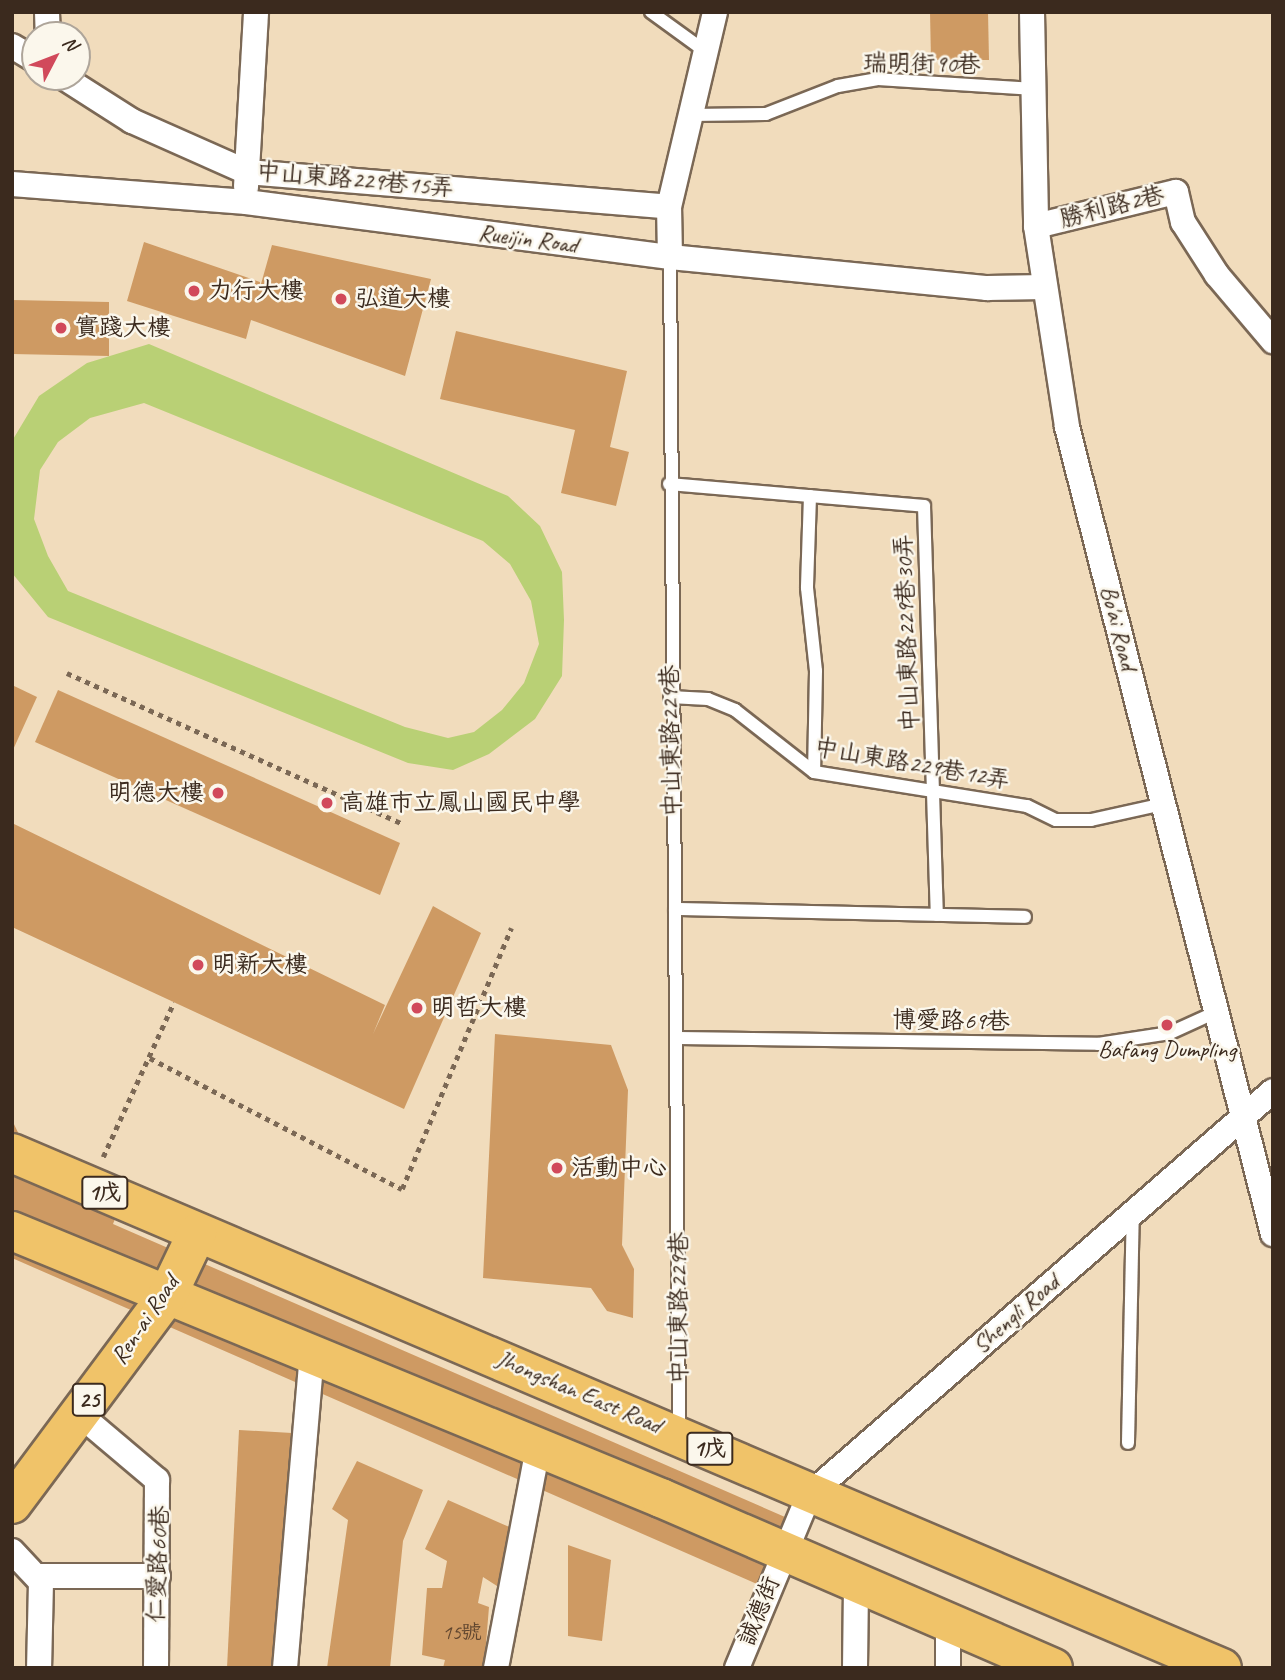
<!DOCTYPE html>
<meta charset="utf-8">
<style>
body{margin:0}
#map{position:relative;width:1285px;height:1680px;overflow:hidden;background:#f1dcbc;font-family:Caveat,"LXGW WenKai TC",sans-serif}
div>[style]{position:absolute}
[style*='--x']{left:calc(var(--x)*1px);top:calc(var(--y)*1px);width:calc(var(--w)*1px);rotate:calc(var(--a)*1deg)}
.green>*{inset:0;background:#b9d075}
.building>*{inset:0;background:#ce9a63}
.path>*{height:4.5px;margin-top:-2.25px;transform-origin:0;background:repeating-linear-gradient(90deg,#7b6855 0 5px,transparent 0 10px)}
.roads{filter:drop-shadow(2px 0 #7b6855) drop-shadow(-2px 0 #7b6855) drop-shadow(0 2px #7b6855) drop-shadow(0 -2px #7b6855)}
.lane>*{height:12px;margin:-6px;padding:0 6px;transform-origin:6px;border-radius:6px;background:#fff}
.street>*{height:24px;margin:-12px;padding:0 12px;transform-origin:12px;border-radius:12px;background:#fff}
.primary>*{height:38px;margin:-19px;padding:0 19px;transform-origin:19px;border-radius:19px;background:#f0c369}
.dots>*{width:19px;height:19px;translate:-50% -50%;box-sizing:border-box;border:4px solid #fbf7ec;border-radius:50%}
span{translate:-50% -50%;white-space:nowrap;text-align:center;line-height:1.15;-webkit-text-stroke:5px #fbf7ec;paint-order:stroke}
.number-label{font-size:21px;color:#60462f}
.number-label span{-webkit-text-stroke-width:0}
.shield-label span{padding:2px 5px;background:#fbf7ec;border:2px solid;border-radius:5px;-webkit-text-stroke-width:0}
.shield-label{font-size:23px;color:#3b2a1e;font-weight:700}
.street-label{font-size:24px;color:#3b2a1e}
.poi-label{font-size:24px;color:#3b2a1e}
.left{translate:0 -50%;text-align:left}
.right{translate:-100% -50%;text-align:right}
.frame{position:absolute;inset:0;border:14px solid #3b2a1e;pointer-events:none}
.north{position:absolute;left:21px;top:21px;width:70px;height:70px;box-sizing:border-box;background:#fbf7ec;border:2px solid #aea59a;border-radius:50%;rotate:48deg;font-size:19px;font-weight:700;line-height:28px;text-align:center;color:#3b2a1e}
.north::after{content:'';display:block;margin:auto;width:24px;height:32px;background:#d1495b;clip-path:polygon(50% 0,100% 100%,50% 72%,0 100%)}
</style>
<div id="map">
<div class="green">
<i style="clip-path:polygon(evenodd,149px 344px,508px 496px,540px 526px,562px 572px,564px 620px,562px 676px,535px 719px,489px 754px,453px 770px,408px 763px,48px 617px,12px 573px,12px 441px,39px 396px,87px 363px,149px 344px,144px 403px,483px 541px,510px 564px,531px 601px,539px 644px,524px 683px,502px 710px,474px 732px,448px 738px,405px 727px,68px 591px,48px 556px,34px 519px,40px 470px,58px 442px,90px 418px,144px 403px)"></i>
</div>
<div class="building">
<i style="clip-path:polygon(930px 12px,988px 12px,989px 60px,931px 60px)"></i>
<i style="clip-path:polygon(144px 242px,260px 282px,259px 291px,272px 245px,431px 279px,405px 376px,251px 320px,246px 339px,127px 301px)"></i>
<i style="clip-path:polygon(12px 300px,109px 302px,109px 356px,12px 354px)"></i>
<i style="clip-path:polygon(456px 331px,627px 371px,610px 447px,629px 452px,616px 506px,561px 493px,575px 430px,440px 399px)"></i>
<i style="clip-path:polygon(12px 685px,37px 697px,12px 752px)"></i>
<i style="clip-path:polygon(58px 690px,400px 843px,380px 895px,35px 742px)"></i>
<i style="clip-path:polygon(12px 823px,385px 1005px,373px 1034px,433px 906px,481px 933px,404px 1109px,12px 927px)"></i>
<i style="clip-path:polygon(495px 1034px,611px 1045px,628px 1090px,622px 1245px,634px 1269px,633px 1318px,607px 1311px,591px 1288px,483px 1278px)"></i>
<i style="clip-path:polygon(12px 1120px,25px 1147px,125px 1193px,113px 1224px,785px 1517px,757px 1584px,12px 1258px)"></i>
<i style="clip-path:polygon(239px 1430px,292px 1433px,279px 1668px,227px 1668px)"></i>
<i style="clip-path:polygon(357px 1461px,423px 1490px,403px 1541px,390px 1668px,327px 1668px,348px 1520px,332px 1509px)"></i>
<i style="clip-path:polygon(448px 1500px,516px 1530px,497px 1586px,483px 1577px,478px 1603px,489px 1607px,484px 1668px,443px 1668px,445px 1660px,422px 1655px,427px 1588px,442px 1588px,447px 1561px,425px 1549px)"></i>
<i style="clip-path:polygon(568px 1545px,611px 1560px,602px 1641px,568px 1636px)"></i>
</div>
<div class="path">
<i style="--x:67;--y:673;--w:368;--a:24.2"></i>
<i style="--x:150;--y:1058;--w:284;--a:27.5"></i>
<i style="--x:402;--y:1189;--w:283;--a:-67.3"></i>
<i style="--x:103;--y:1157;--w:170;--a:-65.4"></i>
</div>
<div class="roads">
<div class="lane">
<i style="--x:651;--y:12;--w:68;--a:36"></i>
<i style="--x:691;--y:115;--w:75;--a:-0.8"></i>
<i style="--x:766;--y:114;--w:77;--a:-21.3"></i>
<i style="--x:838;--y:86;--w:39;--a:-10"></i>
<i style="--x:876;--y:79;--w:157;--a:3.6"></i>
<i style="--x:670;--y:257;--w:1173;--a:89.56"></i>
<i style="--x:669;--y:484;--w:256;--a:4.9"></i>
<i style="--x:924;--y:506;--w:409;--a:88.2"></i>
<i style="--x:810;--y:496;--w:92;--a:91.9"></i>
<i style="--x:807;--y:588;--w:83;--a:83.8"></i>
<i style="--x:816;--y:671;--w:101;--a:91.1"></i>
<i style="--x:670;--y:697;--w:38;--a:3"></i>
<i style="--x:708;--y:699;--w:29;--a:22"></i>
<i style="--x:735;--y:710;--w:100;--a:38.1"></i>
<i style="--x:814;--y:772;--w:216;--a:9.1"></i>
<i style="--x:1027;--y:806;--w:32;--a:26"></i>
<i style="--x:1056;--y:820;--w:35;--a:0"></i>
<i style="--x:1091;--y:820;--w:74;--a:-12.5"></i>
<i style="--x:675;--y:909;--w:350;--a:1.3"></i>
<i style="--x:679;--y:1038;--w:419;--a:0.8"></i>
<i style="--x:1098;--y:1044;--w:73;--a:-8.7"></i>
<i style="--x:1170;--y:1033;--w:51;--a:-24.5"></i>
<i style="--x:1128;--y:1443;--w:230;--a:-88.8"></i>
</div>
<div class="street">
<i style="--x:47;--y:12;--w:23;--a:88"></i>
<i style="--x:1032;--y:12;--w:214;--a:88.9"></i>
<i style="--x:1036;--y:226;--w:203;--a:81.2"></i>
<i style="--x:1067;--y:427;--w:833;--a:75.68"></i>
<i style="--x:12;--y:46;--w:27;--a:31"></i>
<i style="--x:63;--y:77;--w:82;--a:32.5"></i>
<i style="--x:132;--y:121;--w:126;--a:23.9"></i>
<i style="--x:247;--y:172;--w:423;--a:4.7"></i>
<i style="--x:12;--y:184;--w:235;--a:4.4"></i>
<i style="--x:246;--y:202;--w:428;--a:7.4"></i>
<i style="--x:670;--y:257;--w:319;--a:5.6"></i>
<i style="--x:987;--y:288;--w:58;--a:-1"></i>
<i style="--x:246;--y:187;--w:175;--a:-86.7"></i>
<i style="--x:1036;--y:226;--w:144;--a:-13.7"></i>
<i style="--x:1176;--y:192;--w:31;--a:77"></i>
<i style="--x:1183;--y:222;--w:63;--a:57.3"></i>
<i style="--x:1217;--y:275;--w:87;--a:49.7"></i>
<i style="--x:670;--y:257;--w:50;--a:-91.1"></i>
<i style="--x:669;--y:207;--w:200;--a:-76.7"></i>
<i style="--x:79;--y:1414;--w:102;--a:40.2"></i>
<i style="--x:157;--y:1480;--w:188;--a:90.3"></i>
<i style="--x:12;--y:1551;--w:42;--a:46.9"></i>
<i style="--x:41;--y:1582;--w:86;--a:91.3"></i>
<i style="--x:39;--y:1576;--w:119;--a:0"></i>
<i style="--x:285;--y:1668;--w:317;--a:-85.1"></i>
<i style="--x:496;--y:1668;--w:225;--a:-79.2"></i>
<i style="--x:737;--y:1668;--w:187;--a:-67.4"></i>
<i style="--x:809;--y:1495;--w:615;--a:-41.05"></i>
<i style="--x:855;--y:1668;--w:82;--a:-89.3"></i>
<i style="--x:948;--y:1668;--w:43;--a:-90"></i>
</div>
<div class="primary">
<i style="--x:12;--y:1153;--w:1315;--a:23.06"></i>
<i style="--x:12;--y:1231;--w:702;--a:22.36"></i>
<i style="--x:661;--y:1498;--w:427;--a:23.4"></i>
<i style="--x:12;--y:1504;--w:259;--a:-53.3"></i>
<i style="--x:167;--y:1296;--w:70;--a:-64.5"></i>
</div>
</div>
<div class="dots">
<i style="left:194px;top:291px;background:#d1495b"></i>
<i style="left:341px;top:299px;background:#d1495b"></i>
<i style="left:61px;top:328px;background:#d1495b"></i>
<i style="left:218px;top:793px;background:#d1495b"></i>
<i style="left:327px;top:803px;background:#d1495b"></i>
<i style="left:198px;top:965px;background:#d1495b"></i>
<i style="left:417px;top:1008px;background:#d1495b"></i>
<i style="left:1167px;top:1025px;background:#d1495b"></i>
<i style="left:557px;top:1168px;background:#d1495b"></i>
</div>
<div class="number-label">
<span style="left:462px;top:1632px">15號</span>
</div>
<div class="shield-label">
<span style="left:105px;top:1193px">1戊</span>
<span style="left:89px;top:1400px">25</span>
<span style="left:710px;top:1449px">1戊</span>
</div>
<div class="street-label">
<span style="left:922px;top:64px;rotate:1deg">瑞明街90巷</span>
<span style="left:355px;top:180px;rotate:5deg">中山東路229巷15弄</span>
<span style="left:1112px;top:207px;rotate:-14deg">勝利路2巷</span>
<span style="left:528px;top:239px;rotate:7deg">Rueijin Road</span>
<span style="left:1118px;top:628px;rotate:76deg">Bo'ai Road</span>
<span style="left:907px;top:633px;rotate:-92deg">中山東路229巷30弄</span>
<span style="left:671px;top:741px;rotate:-91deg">中山東路229巷</span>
<span style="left:912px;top:764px;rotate:10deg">中山東路229巷12弄</span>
<span style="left:951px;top:1021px;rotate:1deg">博愛路69巷</span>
<span style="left:679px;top:1308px;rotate:-90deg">中山東路229巷</span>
<span style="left:1016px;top:1314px;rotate:-41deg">Shengli Road</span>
<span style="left:145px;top:1320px;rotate:-56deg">Ren-ai Road</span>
<span style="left:579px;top:1392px;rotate:23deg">Jhongshan East Road</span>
<span style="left:158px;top:1564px;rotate:-88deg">仁愛路60巷</span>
<span style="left:759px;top:1611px;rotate:-68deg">誠德街</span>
</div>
<div class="poi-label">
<span class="left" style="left:208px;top:291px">力行大樓</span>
<span class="left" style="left:355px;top:299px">弘道大樓</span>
<span class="left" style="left:75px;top:328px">實踐大樓</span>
<span class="right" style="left:204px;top:793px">明德大樓</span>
<span class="left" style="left:341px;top:803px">高雄市立鳳山國民中學</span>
<span class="left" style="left:212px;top:965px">明新大樓</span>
<span class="left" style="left:431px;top:1008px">明哲大樓</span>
<span style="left:1167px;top:1050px">Bafang Dumpling</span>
<span class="left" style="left:571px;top:1168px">活動中心</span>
</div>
<div class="frame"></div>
<div class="north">N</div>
</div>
